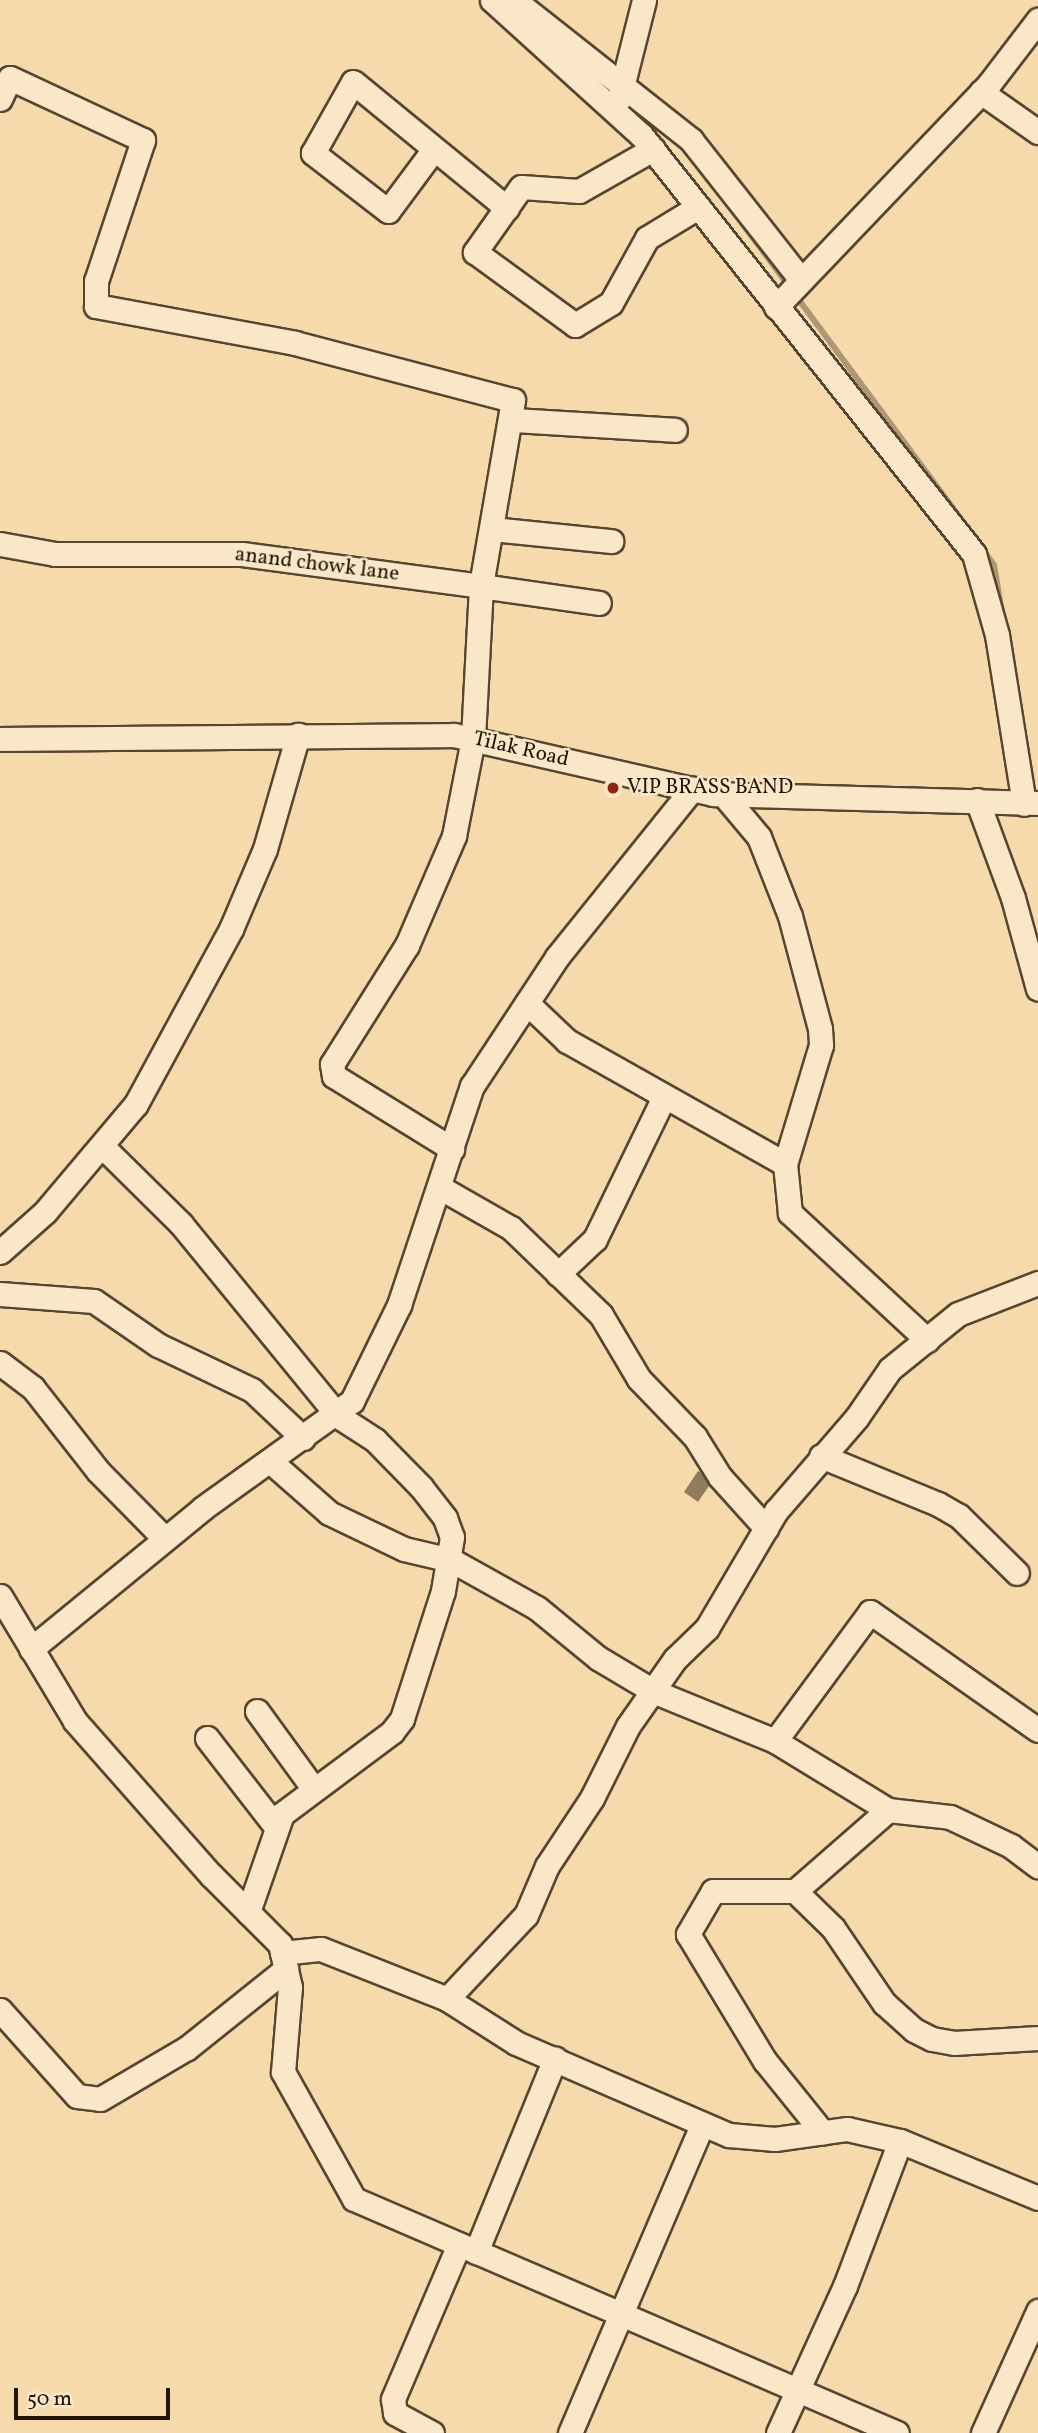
<!DOCTYPE html>
<style>
body{margin:0}
#map{position:relative;width:1038px;height:2433px;overflow:hidden;background:#f6daab;font-family:Vollkorn,serif}
div>[style]{position:absolute}
[style*='--x']{left:calc(var(--x)*1px);top:calc(var(--y)*1px);width:calc(var(--w)*1px);rotate:calc(var(--a)*1deg)}
.stream>*{height:6px;margin:-3px;padding:0 3px;transform-origin:3px;border-radius:3px;background:#ae9774}
.building>*{inset:0;background:#907b5d}
.roads{filter:drop-shadow(2px 0 #564631) drop-shadow(-2px 0 #564631) drop-shadow(0 2px #564631) drop-shadow(0 -2px #564631)}
.minor>*{height:23px;margin:-11.5px;padding:0 11.5px;transform-origin:11.5px;border-radius:11.5px;background:#f9e7c8}
.dots>*{width:19px;height:19px;translate:-50% -50%;box-sizing:border-box;border:4px solid #f9e7c8;border-radius:50%}
span{translate:-50% -50%;white-space:nowrap;text-align:center;line-height:1.15;-webkit-text-stroke:5px #f9e7c8;paint-order:stroke}
.street-label{font-size:21px;color:#211408}
.poi-label{font-size:21px;color:#211408}
.left{translate:0 -50%;text-align:left}
.scale{position:absolute;left:14px;top:2388px;width:156px;height:32px;box-sizing:border-box;border:4px solid #211408;border-top:0;padding-left:9px;font-size:21px;line-height:24px;white-space:nowrap;color:#211408;-webkit-text-stroke:5px #f9e7c8;paint-order:stroke}
</style>
<div id="map">
<div class="stream">
<i style="--x:742;--y:223;--w:367;--a:53.5"></i>
<i style="--x:981;--y:547;--w:22;--a:54"></i>
<i style="--x:994;--y:565;--w:54;--a:80.4"></i>
</div>
<div class="building">
<i style="clip-path:polygon(698px 1471px,713px 1480px,698px 1502px,684px 1492px)"></i>
</div>
<div class="roads">
<div class="minor">
<i style="--x:492;--y:0;--w:201;--a:42.2"></i>
<i style="--x:641;--y:135;--w:535;--a:51.52"></i>
<i style="--x:974;--y:554;--w:84;--a:74.1"></i>
<i style="--x:997;--y:635;--w:171;--a:80.9"></i>
<i style="--x:514;--y:0;--w:226;--a:38.3"></i>
<i style="--x:691;--y:140;--w:178;--a:51.8"></i>
<i style="--x:981;--y:92;--w:70;--a:35.1"></i>
<i style="--x:0;--y:99;--w:23;--a:-65"></i>
<i style="--x:10;--y:78;--w:147;--a:25"></i>
<i style="--x:143;--y:140;--w:149;--a:108.4"></i>
<i style="--x:96;--y:281;--w:25;--a:90"></i>
<i style="--x:96;--y:306;--w:202;--a:10.5"></i>
<i style="--x:295;--y:343;--w:225;--a:14.7"></i>
<i style="--x:513;--y:400;--w:189;--a:99.8"></i>
<i style="--x:481;--y:586;--w:119;--a:8.2"></i>
<i style="--x:619;--y:99;--w:102;--a:-75.8"></i>
<i style="--x:434;--y:149;--w:77;--a:126.6"></i>
<i style="--x:388;--y:211;--w:95;--a:-142.3"></i>
<i style="--x:313;--y:153;--w:81;--a:-60.6"></i>
<i style="--x:353;--y:82;--w:199;--a:39.3"></i>
<i style="--x:653;--y:149;--w:85;--a:150.4"></i>
<i style="--x:579;--y:191;--w:58;--a:-176.1"></i>
<i style="--x:521;--y:187;--w:80;--a:125.3"></i>
<i style="--x:475;--y:252;--w:124;--a:36.1"></i>
<i style="--x:575;--y:325;--w:42;--a:-31.4"></i>
<i style="--x:611;--y:303;--w:74;--a:-61"></i>
<i style="--x:647;--y:238;--w:60;--a:-31.3"></i>
<i style="--x:776;--y:307;--w:308;--a:-46.3"></i>
<i style="--x:989;--y:84;--w:81;--a:-52.6"></i>
<i style="--x:513;--y:420;--w:162;--a:3.5"></i>
<i style="--x:492;--y:529;--w:120;--a:5.8"></i>
<i style="--x:0;--y:544;--w:56;--a:10.3"></i>
<i style="--x:55;--y:554;--w:187;--a:0"></i>
<i style="--x:242;--y:554;--w:241;--a:7.6"></i>
<i style="--x:481;--y:586;--w:153;--a:93"></i>
<i style="--x:473;--y:739;--w:99;--a:101.1"></i>
<i style="--x:454;--y:836;--w:119;--a:113.3"></i>
<i style="--x:407;--y:945;--w:141;--a:122.2"></i>
<i style="--x:332;--y:1064;--w:12;--a:81"></i>
<i style="--x:334;--y:1076;--w:139;--a:31.7"></i>
<i style="--x:0;--y:739;--w:454;--a:-0.5"></i>
<i style="--x:454;--y:735;--w:266;--a:12.8"></i>
<i style="--x:713;--y:794;--w:325;--a:1.6"></i>
<i style="--x:723;--y:794;--w:56;--a:50.1"></i>
<i style="--x:759;--y:837;--w:85;--a:68.6"></i>
<i style="--x:790;--y:916;--w:117;--a:75.1"></i>
<i style="--x:820;--y:1029;--w:16;--a:86"></i>
<i style="--x:821;--y:1045;--w:124;--a:106.8"></i>
<i style="--x:785;--y:1164;--w:49;--a:84.2"></i>
<i style="--x:790;--y:1213;--w:187;--a:42.8"></i>
<i style="--x:977;--y:800;--w:104;--a:69.8"></i>
<i style="--x:1013;--y:898;--w:94;--a:74.6"></i>
<i style="--x:527;--y:1003;--w:55;--a:43.5"></i>
<i style="--x:567;--y:1041;--w:250;--a:29.4"></i>
<i style="--x:102;--y:1146;--w:111;--a:44.6"></i>
<i style="--x:181;--y:1224;--w:248;--a:50.7"></i>
<i style="--x:338;--y:1416;--w:44;--a:33"></i>
<i style="--x:375;--y:1440;--w:66;--a:45.6"></i>
<i style="--x:421;--y:1487;--w:39;--a:52"></i>
<i style="--x:445;--y:1518;--w:20;--a:70"></i>
<i style="--x:452;--y:1537;--w:55;--a:99.5"></i>
<i style="--x:443;--y:1591;--w:134;--a:107.8"></i>
<i style="--x:402;--y:1719;--w:16;--a:128"></i>
<i style="--x:392;--y:1732;--w:137;--a:143.3"></i>
<i style="--x:282;--y:1814;--w:104;--a:109.1"></i>
<i style="--x:439;--y:1187;--w:83;--a:29.7"></i>
<i style="--x:511;--y:1228;--w:125;--a:44"></i>
<i style="--x:601;--y:1315;--w:74;--a:59.3"></i>
<i style="--x:639;--y:1379;--w:81;--a:46"></i>
<i style="--x:695;--y:1437;--w:47;--a:58"></i>
<i style="--x:720;--y:1477;--w:69;--a:48"></i>
<i style="--x:0;--y:1252;--w:60;--a:-41.6"></i>
<i style="--x:45;--y:1212;--w:141;--a:-49.9"></i>
<i style="--x:136;--y:1104;--w:199;--a:-61.5"></i>
<i style="--x:231;--y:929;--w:87;--a:-67"></i>
<i style="--x:265;--y:849;--w:119;--a:-73.9"></i>
<i style="--x:558;--y:1274;--w:51;--a:-43.4"></i>
<i style="--x:595;--y:1239;--w:158;--a:-64.1"></i>
<i style="--x:0;--y:1294;--w:94;--a:4.3"></i>
<i style="--x:94;--y:1301;--w:78;--a:34.5"></i>
<i style="--x:158;--y:1345;--w:104;--a:25.6"></i>
<i style="--x:252;--y:1390;--w:70;--a:43.3"></i>
<i style="--x:0;--y:1363;--w:41;--a:37.1"></i>
<i style="--x:33;--y:1388;--w:105;--a:51.9"></i>
<i style="--x:98;--y:1471;--w:95;--a:45.4"></i>
<i style="--x:821;--y:1456;--w:126;--a:22.3"></i>
<i style="--x:938;--y:1504;--w:24;--a:30"></i>
<i style="--x:959;--y:1516;--w:81;--a:44.5"></i>
<i style="--x:270;--y:1461;--w:79;--a:41.4"></i>
<i style="--x:329;--y:1513;--w:83;--a:25.6"></i>
<i style="--x:404;--y:1549;--w:48;--a:13.2"></i>
<i style="--x:451;--y:1560;--w:98;--a:29.2"></i>
<i style="--x:537;--y:1608;--w:79;--a:39.3"></i>
<i style="--x:598;--y:1658;--w:66;--a:30.8"></i>
<i style="--x:655;--y:1692;--w:130;--a:22.2"></i>
<i style="--x:775;--y:1741;--w:132;--a:31.4"></i>
<i style="--x:888;--y:1810;--w:62;--a:6.4"></i>
<i style="--x:950;--y:1817;--w:68;--a:25.4"></i>
<i style="--x:1011;--y:1846;--w:34;--a:37"></i>
<i style="--x:0;--y:1596;--w:146;--a:59"></i>
<i style="--x:75;--y:1721;--w:205;--a:48.6"></i>
<i style="--x:211;--y:1875;--w:98;--a:45"></i>
<i style="--x:280;--y:1944;--w:44;--a:76.9"></i>
<i style="--x:290;--y:1987;--w:85;--a:94.7"></i>
<i style="--x:283;--y:2072;--w:145;--a:60.8"></i>
<i style="--x:354;--y:2199;--w:591;--a:23.31"></i>
<i style="--x:31;--y:1649;--w:222;--a:-39.3"></i>
<i style="--x:203;--y:1508;--w:183;--a:-35.7"></i>
<i style="--x:352;--y:1401;--w:107;--a:-63.9"></i>
<i style="--x:399;--y:1305;--w:231;--a:-71.6"></i>
<i style="--x:472;--y:1086;--w:154;--a:-56.6"></i>
<i style="--x:557;--y:957;--w:216;--a:-51.2"></i>
<i style="--x:257;--y:1711;--w:95;--a:54"></i>
<i style="--x:207;--y:1738;--w:113;--a:52.2"></i>
<i style="--x:775;--y:1741;--w:160;--a:-53.6"></i>
<i style="--x:870;--y:1612;--w:205;--a:35.1"></i>
<i style="--x:888;--y:1810;--w:123;--a:138.9"></i>
<i style="--x:795;--y:1891;--w:53;--a:44.2"></i>
<i style="--x:833;--y:1928;--w:91;--a:55.8"></i>
<i style="--x:884;--y:2003;--w:40;--a:42"></i>
<i style="--x:914;--y:2030;--w:20;--a:27"></i>
<i style="--x:932;--y:2039;--w:22;--a:10"></i>
<i style="--x:954;--y:2043;--w:84;--a:-3.4"></i>
<i style="--x:795;--y:1891;--w:82;--a:180"></i>
<i style="--x:713;--y:1891;--w:50;--a:120.2"></i>
<i style="--x:688;--y:1934;--w:149;--a:58.8"></i>
<i style="--x:765;--y:2061;--w:92;--a:51.1"></i>
<i style="--x:282;--y:1953;--w:39;--a:-6"></i>
<i style="--x:321;--y:1949;--w:136;--a:21.6"></i>
<i style="--x:447;--y:1999;--w:82;--a:32.5"></i>
<i style="--x:516;--y:2043;--w:232;--a:23.4"></i>
<i style="--x:729;--y:2135;--w:46;--a:5"></i>
<i style="--x:775;--y:2139;--w:73;--a:-7.9"></i>
<i style="--x:847;--y:2129;--w:54;--a:12.8"></i>
<i style="--x:900;--y:2141;--w:149;--a:22.4"></i>
<i style="--x:447;--y:1999;--w:115;--a:-46.8"></i>
<i style="--x:526;--y:1915;--w:53;--a:-66.8"></i>
<i style="--x:547;--y:1866;--w:82;--a:-56.5"></i>
<i style="--x:592;--y:1798;--w:80;--a:-63.4"></i>
<i style="--x:628;--y:1726;--w:82;--a:-55"></i>
<i style="--x:675;--y:1659;--w:45;--a:-44.1"></i>
<i style="--x:707;--y:1628;--w:136;--a:-59.5"></i>
<i style="--x:776;--y:1511;--w:124;--a:-49.2"></i>
<i style="--x:857;--y:1417;--w:58;--a:-55.5"></i>
<i style="--x:890;--y:1369;--w:87;--a:-39"></i>
<i style="--x:958;--y:1314;--w:86;--a:-21.2"></i>
<i style="--x:0;--y:2010;--w:115;--a:48.2"></i>
<i style="--x:77;--y:2096;--w:23;--a:7"></i>
<i style="--x:100;--y:2099;--w:101;--a:-30.4"></i>
<i style="--x:187;--y:2048;--w:127;--a:-38.6"></i>
<i style="--x:476;--y:2252;--w:209;--a:-67.8"></i>
<i style="--x:432;--y:2433;--w:42;--a:-151.6"></i>
<i style="--x:395;--y:2413;--w:14;--a:-98"></i>
<i style="--x:393;--y:2399;--w:168;--a:-66.9"></i>
<i style="--x:570;--y:2433;--w:335;--a:-66.8"></i>
<i style="--x:778;--y:2433;--w:162;--a:-65.5"></i>
<i style="--x:845;--y:2286;--w:155;--a:-69.2"></i>
<i style="--x:983;--y:2433;--w:134;--a:-65.7"></i>
</div>
</div>
<div class="dots">
<i style="left:613px;top:788px;background:#8f2418"></i>
</div>
<div class="street-label">
<span style="left:317px;top:565px;rotate:7deg">anand chowk lane</span>
<span style="left:521px;top:750px;rotate:13deg">Tilak Road</span>
</div>
<div class="poi-label">
<span class="left" style="left:627px;top:788px">VIP BRASS BAND</span>
</div>
<div class="scale">50 m</div>
</div>
